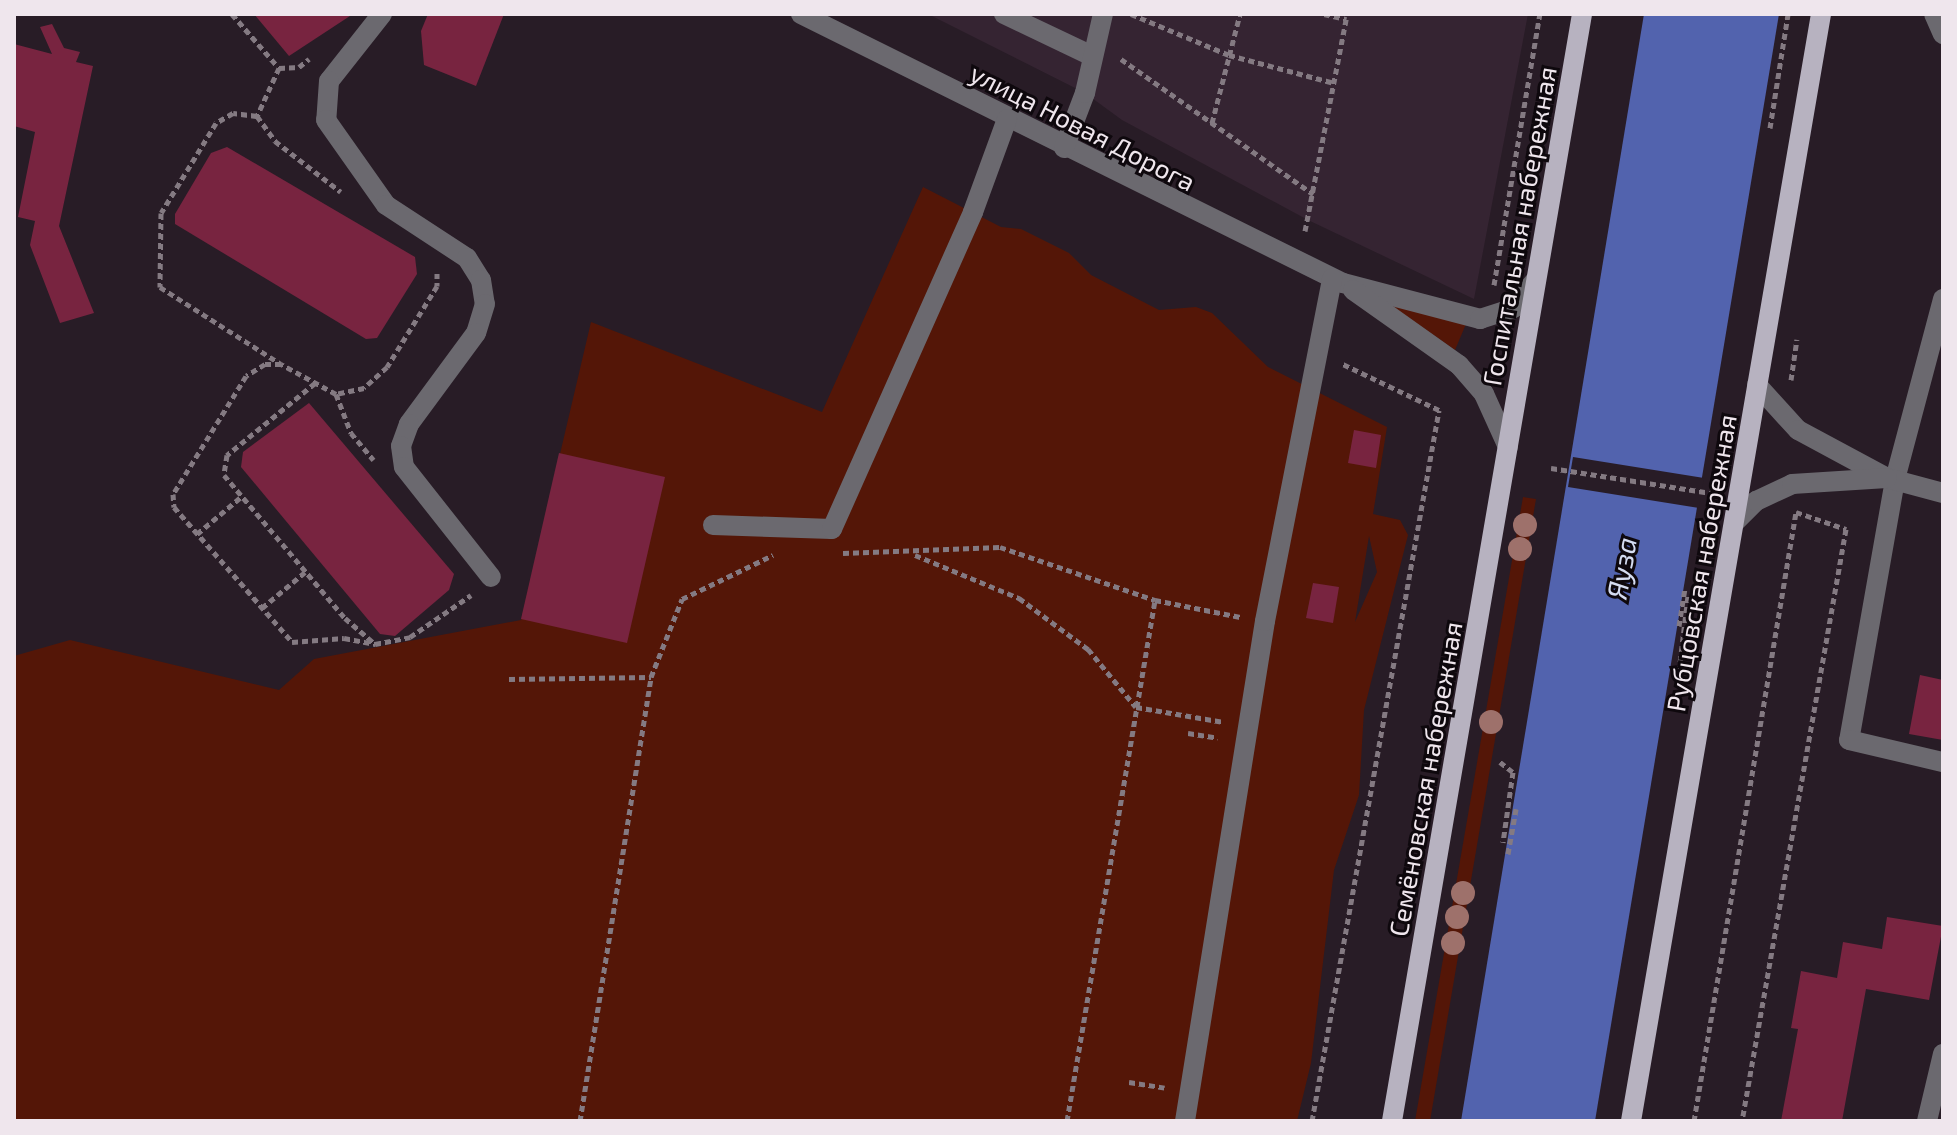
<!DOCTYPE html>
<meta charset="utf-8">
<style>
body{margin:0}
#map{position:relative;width:1957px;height:1135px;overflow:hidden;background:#281c26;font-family:"Exo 2",sans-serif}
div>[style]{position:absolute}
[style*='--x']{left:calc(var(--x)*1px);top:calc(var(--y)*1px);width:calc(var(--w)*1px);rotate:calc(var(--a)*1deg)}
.built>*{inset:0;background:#352432}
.green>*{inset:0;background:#541607}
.water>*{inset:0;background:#5263ae}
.pier>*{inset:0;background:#281c26}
.building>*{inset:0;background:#782440}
.path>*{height:5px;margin-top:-2.5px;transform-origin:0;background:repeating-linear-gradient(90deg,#847a82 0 6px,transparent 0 10px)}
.minor>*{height:20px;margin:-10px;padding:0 10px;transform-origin:10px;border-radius:10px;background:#6b696f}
.major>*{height:20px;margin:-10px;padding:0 10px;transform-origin:10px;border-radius:10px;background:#b7b2c0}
.trees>*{width:24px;height:24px;margin:-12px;border-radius:50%;background:#9e716b}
span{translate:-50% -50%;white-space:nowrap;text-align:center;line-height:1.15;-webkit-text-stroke:6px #0e080d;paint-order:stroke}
.street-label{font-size:26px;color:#efe6ed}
.water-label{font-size:28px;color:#d5dcf1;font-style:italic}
.frame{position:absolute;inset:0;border:16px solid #efe6ed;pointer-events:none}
</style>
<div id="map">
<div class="built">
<i style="clip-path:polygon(928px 14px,1528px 14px,1474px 299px,1308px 220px,1122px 120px,1085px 93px)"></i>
</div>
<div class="green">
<i style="clip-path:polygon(evenodd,923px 187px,1001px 227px,1021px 229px,1069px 253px,1091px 275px,1159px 310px,1196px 307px,1212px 313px,1268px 367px,1387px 427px,1373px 514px,1400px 520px,1408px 535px,1364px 710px,1359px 795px,1334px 870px,1311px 1063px,1297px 1121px,14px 1121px,14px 656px,70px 640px,279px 690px,314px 659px,521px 620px,591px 322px,822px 412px,923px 187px,1369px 536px,1377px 572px,1355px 622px,1369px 536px)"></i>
<i style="clip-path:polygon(1386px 302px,1466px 324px,1455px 350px)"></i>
<i style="clip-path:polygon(1523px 497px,1536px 499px,1430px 1121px,1415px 1121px)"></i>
</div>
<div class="water">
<i style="clip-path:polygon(1644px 14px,1779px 14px,1595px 1121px,1461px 1121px)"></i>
</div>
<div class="pier">
<i style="clip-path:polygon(1573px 457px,1704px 478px,1699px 508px,1568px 487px)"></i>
</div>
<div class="building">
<i style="clip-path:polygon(254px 14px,353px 14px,289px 56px)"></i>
<i style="clip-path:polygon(428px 14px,504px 14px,476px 86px,424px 65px,421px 31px)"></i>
<i style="clip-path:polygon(52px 24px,64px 48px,80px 52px,76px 62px,93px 66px,59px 226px,94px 313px,60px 323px,30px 245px,35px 221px,18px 217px,35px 132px,14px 126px,14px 44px,52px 54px,40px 27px)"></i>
<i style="clip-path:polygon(227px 147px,415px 257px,417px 274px,377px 338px,366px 339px,175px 224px,175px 214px,211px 153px)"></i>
<i style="clip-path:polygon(309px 403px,454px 574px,449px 590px,395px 636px,380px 634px,241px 467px,243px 452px)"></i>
<i style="clip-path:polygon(1354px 430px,1381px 435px,1376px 468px,1348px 463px)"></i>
<i style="clip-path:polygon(559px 453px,665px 477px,627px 643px,521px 619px)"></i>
<i style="clip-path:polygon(1313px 583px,1339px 587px,1333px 623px,1306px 618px)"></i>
<i style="clip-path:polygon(1920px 675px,1943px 680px,1943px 740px,1909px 734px)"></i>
<i style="clip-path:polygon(1887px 917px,1943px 926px,1929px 1000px,1866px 989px,1842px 1121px,1781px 1121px,1798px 1029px,1791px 1028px,1801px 971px,1837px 978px,1843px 942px,1882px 949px)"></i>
</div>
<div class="path">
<i style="--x:232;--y:14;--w:72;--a:49"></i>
<i style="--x:279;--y:68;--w:20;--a:-3"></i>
<i style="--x:299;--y:67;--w:13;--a:-39"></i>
<i style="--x:1131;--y:14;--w:106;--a:22.7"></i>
<i style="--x:1229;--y:55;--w:109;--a:14.9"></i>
<i style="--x:1324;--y:14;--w:23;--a:13"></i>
<i style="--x:1121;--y:59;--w:235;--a:35.1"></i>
<i style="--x:279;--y:68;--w:53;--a:114.6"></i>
<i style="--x:257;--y:116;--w:31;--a:54"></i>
<i style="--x:275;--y:141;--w:83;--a:37.7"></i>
<i style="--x:257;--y:116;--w:24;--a:-173"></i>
<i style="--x:233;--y:113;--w:20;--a:150"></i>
<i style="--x:216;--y:123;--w:105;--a:121.4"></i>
<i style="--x:161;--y:213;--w:74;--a:90.8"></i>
<i style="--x:160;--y:287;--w:143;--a:32.5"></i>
<i style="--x:1212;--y:123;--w:113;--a:-75.6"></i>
<i style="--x:1770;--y:128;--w:115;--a:-81"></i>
<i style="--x:1305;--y:231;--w:221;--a:-79"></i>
<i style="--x:437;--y:273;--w:13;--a:90"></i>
<i style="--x:437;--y:286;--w:95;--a:121.7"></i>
<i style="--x:387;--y:367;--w:31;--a:138"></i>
<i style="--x:364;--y:388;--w:29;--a:168"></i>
<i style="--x:336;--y:394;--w:63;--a:-151.4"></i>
<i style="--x:281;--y:364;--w:16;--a:180"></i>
<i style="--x:265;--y:364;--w:22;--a:148"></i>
<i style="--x:246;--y:376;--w:139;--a:121.7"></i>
<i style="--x:173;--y:494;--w:13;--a:86"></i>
<i style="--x:174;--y:507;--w:179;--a:48.8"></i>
<i style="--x:292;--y:642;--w:52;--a:-4.4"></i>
<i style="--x:344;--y:638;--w:32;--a:11"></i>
<i style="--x:375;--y:644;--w:36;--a:-11"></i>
<i style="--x:410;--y:637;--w:74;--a:-34.5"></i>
<i style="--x:1494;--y:285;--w:275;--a:-80.4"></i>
<i style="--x:1791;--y:380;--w:41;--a:-81.7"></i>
<i style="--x:315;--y:383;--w:114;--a:140.7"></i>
<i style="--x:227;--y:455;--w:20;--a:99"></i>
<i style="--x:224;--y:475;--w:187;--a:49.8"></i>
<i style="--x:345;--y:618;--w:38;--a:41"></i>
<i style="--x:336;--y:394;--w:42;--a:69"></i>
<i style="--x:351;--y:433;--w:35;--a:50"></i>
<i style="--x:1551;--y:468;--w:162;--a:8.9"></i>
<i style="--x:197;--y:534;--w:57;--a:-40.1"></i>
<i style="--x:843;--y:553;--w:157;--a:-2.2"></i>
<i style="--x:1000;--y:547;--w:164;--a:18.9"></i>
<i style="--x:915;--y:555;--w:113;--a:22.5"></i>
<i style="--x:1019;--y:598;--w:86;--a:36.5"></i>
<i style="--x:1088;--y:649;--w:75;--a:50.4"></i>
<i style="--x:1136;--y:707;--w:89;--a:9.7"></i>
<i style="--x:262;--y:608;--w:56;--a:-39.9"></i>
<i style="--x:1679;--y:626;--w:38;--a:-81"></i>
<i style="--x:1679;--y:672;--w:78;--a:-83.3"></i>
<i style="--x:509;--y:679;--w:142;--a:-0.8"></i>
<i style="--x:1188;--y:733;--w:30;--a:9"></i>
<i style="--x:1500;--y:762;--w:16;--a:38"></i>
<i style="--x:1513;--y:772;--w:71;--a:98.1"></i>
<i style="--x:1508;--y:854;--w:46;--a:-79.9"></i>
<i style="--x:1129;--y:1082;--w:36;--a:9"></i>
<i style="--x:580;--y:1121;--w:450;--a:-80.9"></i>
<i style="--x:651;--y:677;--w:84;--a:-68.3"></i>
<i style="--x:682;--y:599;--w:101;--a:-25.8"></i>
<i style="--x:1067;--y:1121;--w:528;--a:-80.41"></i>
<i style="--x:1155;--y:600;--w:87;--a:11.3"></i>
<i style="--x:1312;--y:1121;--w:722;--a:-79.87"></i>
<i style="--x:1439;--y:410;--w:109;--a:-154.4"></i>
<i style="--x:1694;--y:1121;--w:617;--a:-80.49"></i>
<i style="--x:1796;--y:512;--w:53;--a:18.8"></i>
<i style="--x:1846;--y:529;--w:601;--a:99.96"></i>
</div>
<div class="minor">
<i style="--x:382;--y:14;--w:85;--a:128.3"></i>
<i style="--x:329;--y:81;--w:39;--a:94"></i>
<i style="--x:326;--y:120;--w:104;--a:54.8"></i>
<i style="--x:386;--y:205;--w:97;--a:33.2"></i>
<i style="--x:467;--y:258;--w:26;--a:58"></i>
<i style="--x:481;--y:280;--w:24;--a:81"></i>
<i style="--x:485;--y:304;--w:30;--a:107"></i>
<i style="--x:476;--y:333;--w:113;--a:126.4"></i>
<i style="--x:409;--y:424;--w:23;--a:110"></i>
<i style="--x:401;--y:446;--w:21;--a:82"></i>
<i style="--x:404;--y:467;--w:140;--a:51.7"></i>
<i style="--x:801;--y:14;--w:605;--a:26.4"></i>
<i style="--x:1343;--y:283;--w:142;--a:14.7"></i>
<i style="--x:1480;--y:319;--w:35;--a:-18"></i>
<i style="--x:1513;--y:308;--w:36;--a:-51"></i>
<i style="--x:1004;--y:14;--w:95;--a:25.5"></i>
<i style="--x:1934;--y:14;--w:22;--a:66"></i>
<i style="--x:1064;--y:148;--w:59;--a:-69.1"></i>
<i style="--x:1085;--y:93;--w:81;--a:-77.2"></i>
<i style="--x:1353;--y:290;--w:130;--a:35.3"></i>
<i style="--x:1459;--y:365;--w:38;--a:49"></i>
<i style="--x:1484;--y:394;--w:58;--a:65.6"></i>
<i style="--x:1943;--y:299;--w:187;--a:104.9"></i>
<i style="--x:1895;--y:480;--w:264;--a:100"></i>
<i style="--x:1849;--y:740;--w:97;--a:13.2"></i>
<i style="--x:1757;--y:385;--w:61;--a:47.7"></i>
<i style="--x:1798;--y:430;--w:101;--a:28.3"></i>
<i style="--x:1887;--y:478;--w:58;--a:15"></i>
<i style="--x:1735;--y:522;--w:30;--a:-45"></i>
<i style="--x:1756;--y:501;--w:40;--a:-25"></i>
<i style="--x:1792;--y:484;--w:95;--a:-3.6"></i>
<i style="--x:713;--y:525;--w:119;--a:1.9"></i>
<i style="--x:832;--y:529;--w:347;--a:-66"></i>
<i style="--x:973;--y:212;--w:99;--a:-69.9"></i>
<i style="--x:1185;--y:1121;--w:506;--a:-80.91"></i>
<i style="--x:1265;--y:621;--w:349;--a:-78.9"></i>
<i style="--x:1927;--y:1121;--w:69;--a:-76.6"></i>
</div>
<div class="major">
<i style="--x:1392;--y:1121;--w:1123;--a:-80.26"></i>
<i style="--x:1631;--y:1121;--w:1123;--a:-80.26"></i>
</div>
<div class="trees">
<i style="left:1525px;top:525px"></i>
<i style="left:1520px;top:549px"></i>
<i style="left:1491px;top:722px"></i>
<i style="left:1463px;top:893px"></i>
<i style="left:1457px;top:917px"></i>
<i style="left:1453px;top:943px"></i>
</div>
<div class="street-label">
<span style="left:1083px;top:127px;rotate:27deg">улица Новая Дорога</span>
<span style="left:1519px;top:226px;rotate:-80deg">Госпитальная набережная</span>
<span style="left:1701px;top:563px;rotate:-80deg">Рубцовская набережная</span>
<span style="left:1425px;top:779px;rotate:-80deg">Семёновская набережная</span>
</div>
<div class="water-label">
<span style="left:1621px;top:568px;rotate:-80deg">Яуза</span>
</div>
<div class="frame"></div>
</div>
